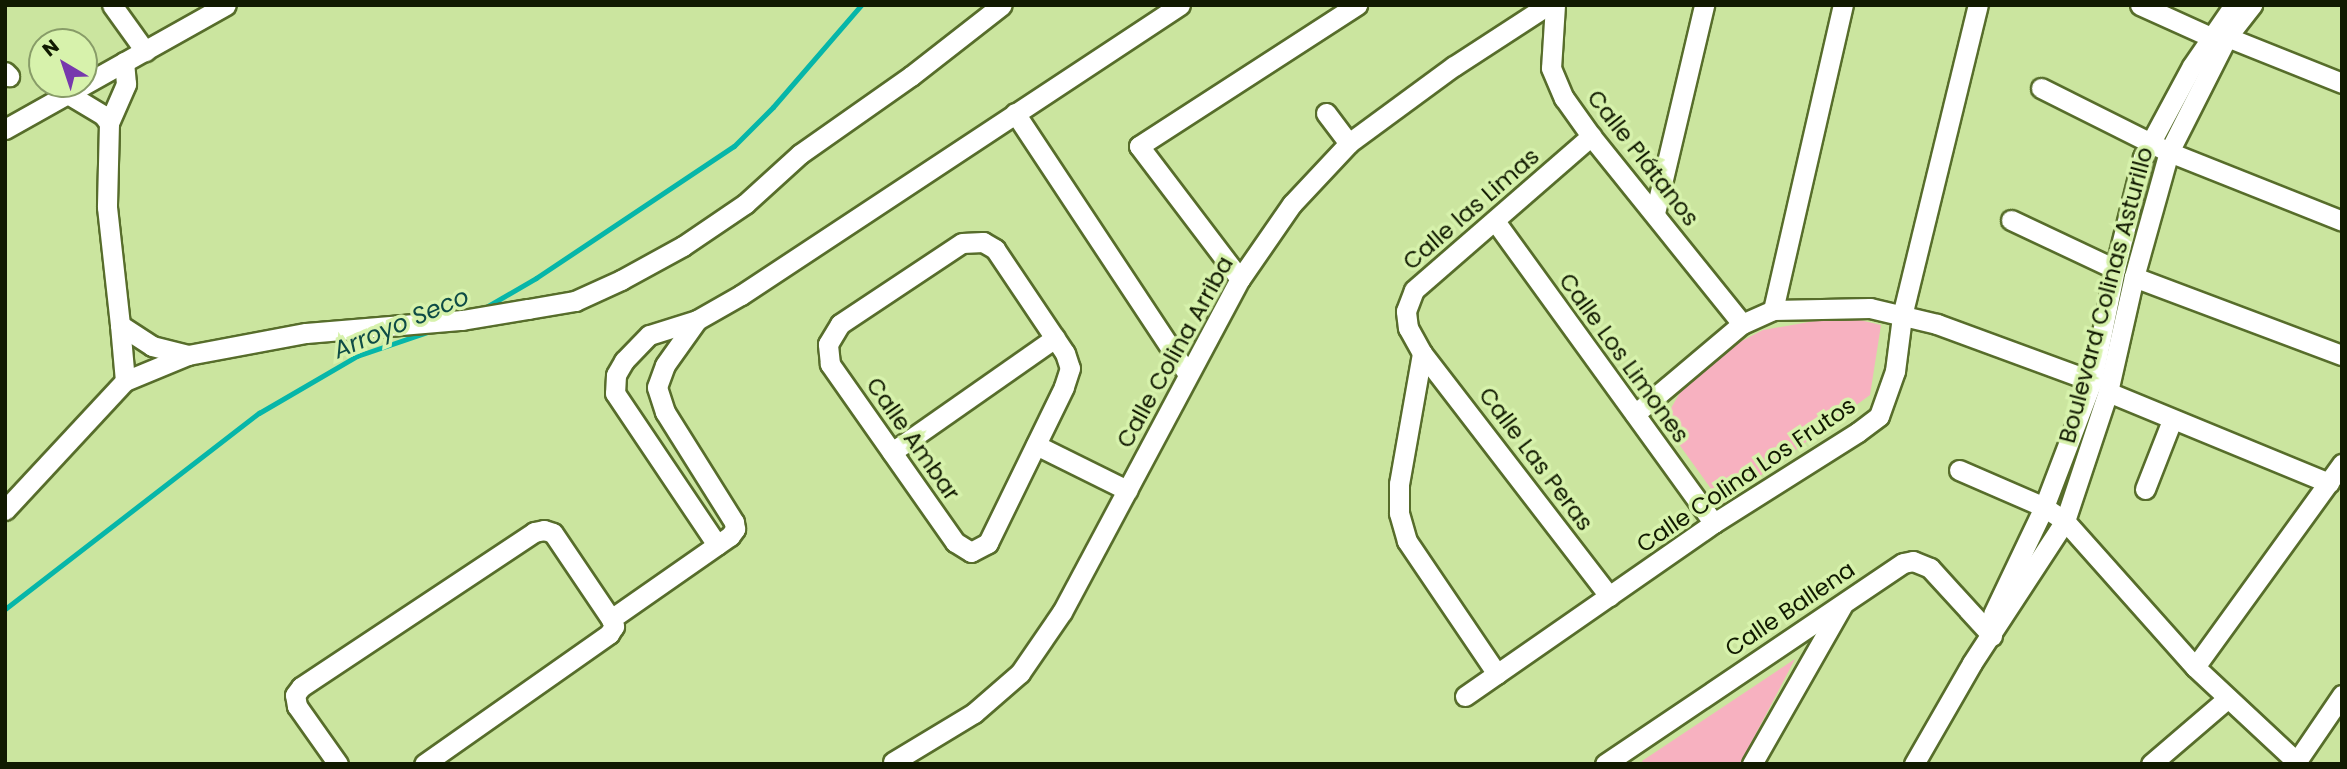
<!DOCTYPE html>
<meta charset="utf-8">
<style>
body{margin:0}
#map{position:relative;width:2347px;height:769px;overflow:hidden;background:#cbe59f;font-family:Poppins,sans-serif}
div>[style]{position:absolute}
[style*='--x']{left:calc(var(--x)*1px);top:calc(var(--y)*1px);width:calc(var(--w)*1px);rotate:calc(var(--a)*1deg)}
.green>*{inset:0;background:#f7b1c0}
.stream>*{height:5px;margin:-2.5px;padding:0 2.5px;transform-origin:2.5px;border-radius:2.5px;background:#06b6a9}
.roads{filter:drop-shadow(2px 0 #576d2b) drop-shadow(-2px 0 #576d2b) drop-shadow(0 2px #576d2b) drop-shadow(0 -2px #576d2b)}
.minor>*{height:19px;margin:-9.5px;padding:0 9.5px;transform-origin:9.5px;border-radius:9.5px;background:#fff}
span{translate:-50% -50%;white-space:nowrap;text-align:center;line-height:1.15;-webkit-text-stroke:7px #d7f2ac;paint-order:stroke}
.street-label{font-size:23px;color:#111a01}
.water-label{font-size:24px;color:#0e4c46;font-style:italic}
.frame{position:absolute;inset:0;border:7px solid #111a01;pointer-events:none}
.north{position:absolute;left:28px;top:28px;width:70px;height:70px;box-sizing:border-box;background:#d7f2ac;border:2px solid #889c68;border-radius:50%;rotate:321deg;font-size:19px;font-weight:700;line-height:28px;text-align:center;color:#111a01}
.north::after{content:'';display:block;margin:auto;width:24px;height:32px;background:#7738ad;clip-path:polygon(50% 0,100% 100%,50% 72%,0 100%)}
</style>
<div id="map">
<div class="green">
<i style="clip-path:polygon(1843px 316px,1881px 325px,1870px 395px,1722px 504px,1663px 422px,1685px 384px,1738px 343px,1763px 330px)"></i>
<i style="clip-path:polygon(1795px 659px,1740px 764px,1644px 764px,1642px 761px)"></i>
</div>
<div class="stream">
<i style="--x:481;--y:310;--w:64;--a:-30.2"></i>
<i style="--x:536;--y:278;--w:238;--a:-33.7"></i>
<i style="--x:734;--y:146;--w:55;--a:-45"></i>
<i style="--x:773;--y:107;--w:135;--a:-49.2"></i>
<i style="--x:5;--y:609;--w:321;--a:-37.7"></i>
<i style="--x:259;--y:413;--w:113;--a:-30.2"></i>
<i style="--x:357;--y:356;--w:77;--a:-18.9"></i>
</div>
<div class="roads">
<div class="minor">
<i style="--x:112;--y:5;--w:57;--a:54.3"></i>
<i style="--x:1555;--y:5;--w:63;--a:93.6"></i>
<i style="--x:1551;--y:68;--w:33;--a:67"></i>
<i style="--x:1564;--y:98;--w:47;--a:54.6"></i>
<i style="--x:1591;--y:136;--w:241;--a:51.2"></i>
<i style="--x:2140;--y:5;--w:78;--a:24.3"></i>
<i style="--x:2227;--y:37;--w:124;--a:21.8"></i>
<i style="--x:5;--y:72;--w:6;--a:45"></i>
<i style="--x:2041;--y:88;--w:143;--a:26.6"></i>
<i style="--x:2169;--y:152;--w:186;--a:21.7"></i>
<i style="--x:68;--y:94;--w:41;--a:31"></i>
<i style="--x:103;--y:115;--w:10;--a:53"></i>
<i style="--x:109;--y:123;--w:84;--a:91.4"></i>
<i style="--x:107;--y:207;--w:119;--a:83.7"></i>
<i style="--x:120;--y:325;--w:38;--a:33"></i>
<i style="--x:152;--y:346;--w:37;--a:14"></i>
<i style="--x:1015;--y:113;--w:312;--a:56.5"></i>
<i style="--x:1326;--y:113;--w:38;--a:53"></i>
<i style="--x:109;--y:123;--w:43;--a:-66.4"></i>
<i style="--x:126;--y:84;--w:22;--a:-95"></i>
<i style="--x:5;--y:129;--w:253;--a:-29.3"></i>
<i style="--x:1655;--y:213;--w:214;--a:-76.7"></i>
<i style="--x:2011;--y:220;--w:115;--a:25.2"></i>
<i style="--x:1495;--y:221;--w:373;--a:54.1"></i>
<i style="--x:983;--y:242;--w:14;--a:30"></i>
<i style="--x:995;--y:249;--w:125;--a:56.1"></i>
<i style="--x:1065;--y:353;--w:16;--a:72"></i>
<i style="--x:1070;--y:368;--w:20;--a:108"></i>
<i style="--x:1064;--y:387;--w:174;--a:116"></i>
<i style="--x:988;--y:543;--w:19;--a:152"></i>
<i style="--x:971;--y:552;--w:19;--a:-148"></i>
<i style="--x:955;--y:542;--w:218;--a:-125.1"></i>
<i style="--x:830;--y:364;--w:20;--a:-96"></i>
<i style="--x:828;--y:344;--w:23;--a:-59"></i>
<i style="--x:840;--y:324;--w:146;--a:-33.6"></i>
<i style="--x:962;--y:243;--w:21;--a:-3"></i>
<i style="--x:2134;--y:277;--w:222;--a:20.6"></i>
<i style="--x:1240;--y:279;--w:167;--a:-127.2"></i>
<i style="--x:1139;--y:146;--w:260;--a:-32.9"></i>
<i style="--x:1773;--y:310;--w:313;--a:-77.1"></i>
<i style="--x:697;--y:320;--w:50;--a:162.6"></i>
<i style="--x:649;--y:335;--w:36;--a:134"></i>
<i style="--x:624;--y:361;--w:16;--a:120"></i>
<i style="--x:616;--y:375;--w:18;--a:93"></i>
<i style="--x:615;--y:393;--w:183;--a:56.1"></i>
<i style="--x:120;--y:325;--w:56;--a:84.9"></i>
<i style="--x:1422;--y:353;--w:307;--a:52.4"></i>
<i style="--x:2108;--y:392;--w:239;--a:22.4"></i>
<i style="--x:1635;--y:414;--w:140;--a:-40.1"></i>
<i style="--x:1742;--y:324;--w:34;--a:-24"></i>
<i style="--x:1773;--y:310;--w:97;--a:-1.2"></i>
<i style="--x:1870;--y:308;--w:69;--a:13.4"></i>
<i style="--x:1937;--y:324;--w:165;--a:20.2"></i>
<i style="--x:1036;--y:445;--w:102;--a:26.3"></i>
<i style="--x:892;--y:452;--w:199;--a:-35"></i>
<i style="--x:1959;--y:470;--w:93;--a:23.5"></i>
<i style="--x:2044;--y:507;--w:25;--a:34"></i>
<i style="--x:2065;--y:521;--w:195;--a:48.3"></i>
<i style="--x:2195;--y:667;--w:142;--a:43"></i>
<i style="--x:2145;--y:489;--w:74;--a:-68.6"></i>
<i style="--x:5;--y:510;--w:176;--a:-47.1"></i>
<i style="--x:125;--y:381;--w:68;--a:-22.4"></i>
<i style="--x:188;--y:355;--w:120;--a:-10.6"></i>
<i style="--x:306;--y:333;--w:157;--a:-4.8"></i>
<i style="--x:462;--y:320;--w:67;--a:-9.5"></i>
<i style="--x:528;--y:309;--w:48;--a:-9.7"></i>
<i style="--x:575;--y:301;--w:51;--a:-24.5"></i>
<i style="--x:621;--y:280;--w:71;--a:-28.7"></i>
<i style="--x:683;--y:246;--w:75;--a:-34.1"></i>
<i style="--x:745;--y:204;--w:74;--a:-42.3"></i>
<i style="--x:800;--y:154;--w:136;--a:-35.1"></i>
<i style="--x:911;--y:76;--w:115;--a:-38"></i>
<i style="--x:1993;--y:614;--w:119;--a:-64.5"></i>
<i style="--x:2044;--y:507;--w:135;--a:-69.1"></i>
<i style="--x:2092;--y:381;--w:114;--a:-78.4"></i>
<i style="--x:2115;--y:269;--w:115;--a:-76"></i>
<i style="--x:2143;--y:157;--w:103;--a:-61.7"></i>
<i style="--x:2192;--y:66;--w:74;--a:-55.5"></i>
<i style="--x:611;--y:619;--w:145;--a:-34.9"></i>
<i style="--x:730;--y:536;--w:9;--a:-54"></i>
<i style="--x:735;--y:529;--w:7;--a:-98"></i>
<i style="--x:734;--y:522;--w:130;--a:-122.1"></i>
<i style="--x:665;--y:412;--w:26;--a:-108"></i>
<i style="--x:657;--y:387;--w:23;--a:-70"></i>
<i style="--x:665;--y:365;--w:55;--a:-54.6"></i>
<i style="--x:697;--y:320;--w:51;--a:-29.6"></i>
<i style="--x:741;--y:295;--w:526;--a:-33.45"></i>
<i style="--x:2195;--y:667;--w:251;--a:-54.1"></i>
<i style="--x:1497;--y:674;--w:161;--a:-124.1"></i>
<i style="--x:1407;--y:541;--w:29;--a:-106"></i>
<i style="--x:1399;--y:513;--w:29;--a:-90"></i>
<i style="--x:1399;--y:484;--w:133;--a:-80"></i>
<i style="--x:1422;--y:353;--w:29;--a:-119"></i>
<i style="--x:1408;--y:328;--w:17;--a:-97"></i>
<i style="--x:1406;--y:311;--w:22;--a:-69"></i>
<i style="--x:1414;--y:290;--w:235;--a:-41"></i>
<i style="--x:1465;--y:696;--w:303;--a:-34.8"></i>
<i style="--x:1714;--y:523;--w:170;--a:-32.3"></i>
<i style="--x:1858;--y:432;--w:26;--a:-37"></i>
<i style="--x:1879;--y:416;--w:48;--a:-70.4"></i>
<i style="--x:1895;--y:371;--w:55;--a:-82.7"></i>
<i style="--x:1902;--y:316;--w:320;--a:-76.3"></i>
<i style="--x:2297;--y:761;--w:80;--a:-55.7"></i>
<i style="--x:893;--y:762;--w:95;--a:-31.2"></i>
<i style="--x:974;--y:713;--w:61;--a:-41"></i>
<i style="--x:1020;--y:673;--w:74;--a:-55.5"></i>
<i style="--x:1062;--y:612;--w:378;--a:-61.9"></i>
<i style="--x:1240;--y:279;--w:91;--a:-55.3"></i>
<i style="--x:1292;--y:204;--w:83;--a:-46.9"></i>
<i style="--x:1349;--y:143;--w:130;--a:-36.3"></i>
<i style="--x:1454;--y:66;--w:112;--a:-33"></i>
<i style="--x:338;--y:764;--w:71;--a:-125.3"></i>
<i style="--x:297;--y:706;--w:11;--a:-100"></i>
<i style="--x:295;--y:695;--w:10;--a:-53"></i>
<i style="--x:301;--y:687;--w:280;--a:-33.6"></i>
<i style="--x:534;--y:532;--w:10;--a:-11"></i>
<i style="--x:544;--y:530;--w:9;--a:18"></i>
<i style="--x:553;--y:533;--w:104;--a:56"></i>
<i style="--x:611;--y:619;--w:8;--a:67"></i>
<i style="--x:614;--y:626;--w:9;--a:122"></i>
<i style="--x:609;--y:634;--w:226;--a:144.9"></i>
<i style="--x:1605;--y:764;--w:359;--a:-34"></i>
<i style="--x:1903;--y:563;--w:10;--a:-11"></i>
<i style="--x:1913;--y:561;--w:18;--a:22"></i>
<i style="--x:1930;--y:568;--w:92;--a:47.6"></i>
<i style="--x:1752;--y:764;--w:182;--a:-60.3"></i>
<i style="--x:1914;--y:764;--w:116;--a:-60.1"></i>
<i style="--x:1972;--y:663;--w:170;--a:-56.8"></i>
<i style="--x:2065;--y:521;--w:136;--a:-71.6"></i>
<i style="--x:2108;--y:392;--w:118;--a:-77.3"></i>
<i style="--x:2134;--y:277;--w:130;--a:-74.4"></i>
<i style="--x:2169;--y:152;--w:129;--a:-63.2"></i>
<i style="--x:2227;--y:37;--w:41;--a:-52"></i>
<i style="--x:2151;--y:764;--w:101;--a:-40.6"></i>
</div>
</div>
<div class="street-label">
<span style="left:1643px;top:158px;rotate:52deg">Calle Plátanos</span>
<span style="left:1471px;top:209px;rotate:-41deg">Calle las Limas</span>
<span style="left:2106px;top:295px;rotate:-75deg">Boulevard Colinas Asturillo</span>
<span style="left:1175px;top:352px;rotate:-61deg">Calle Colina Arriba</span>
<span style="left:1624px;top:358px;rotate:54deg">Calle Los Limones</span>
<span style="left:913px;top:439px;rotate:55deg">Calle Ambar</span>
<span style="left:1536px;top:459px;rotate:53deg">Calle Las Peras</span>
<span style="left:1746px;top:475px;rotate:-34deg">Calle Colina Los Frutos</span>
<span style="left:1790px;top:609px;rotate:-34deg">Calle Ballena</span>
</div>
<div class="water-label">
<span style="left:401px;top:323px;rotate:-23deg">Arroyo Seco</span>
</div>
<div class="frame"></div>
<div class="north">N</div>
</div>
